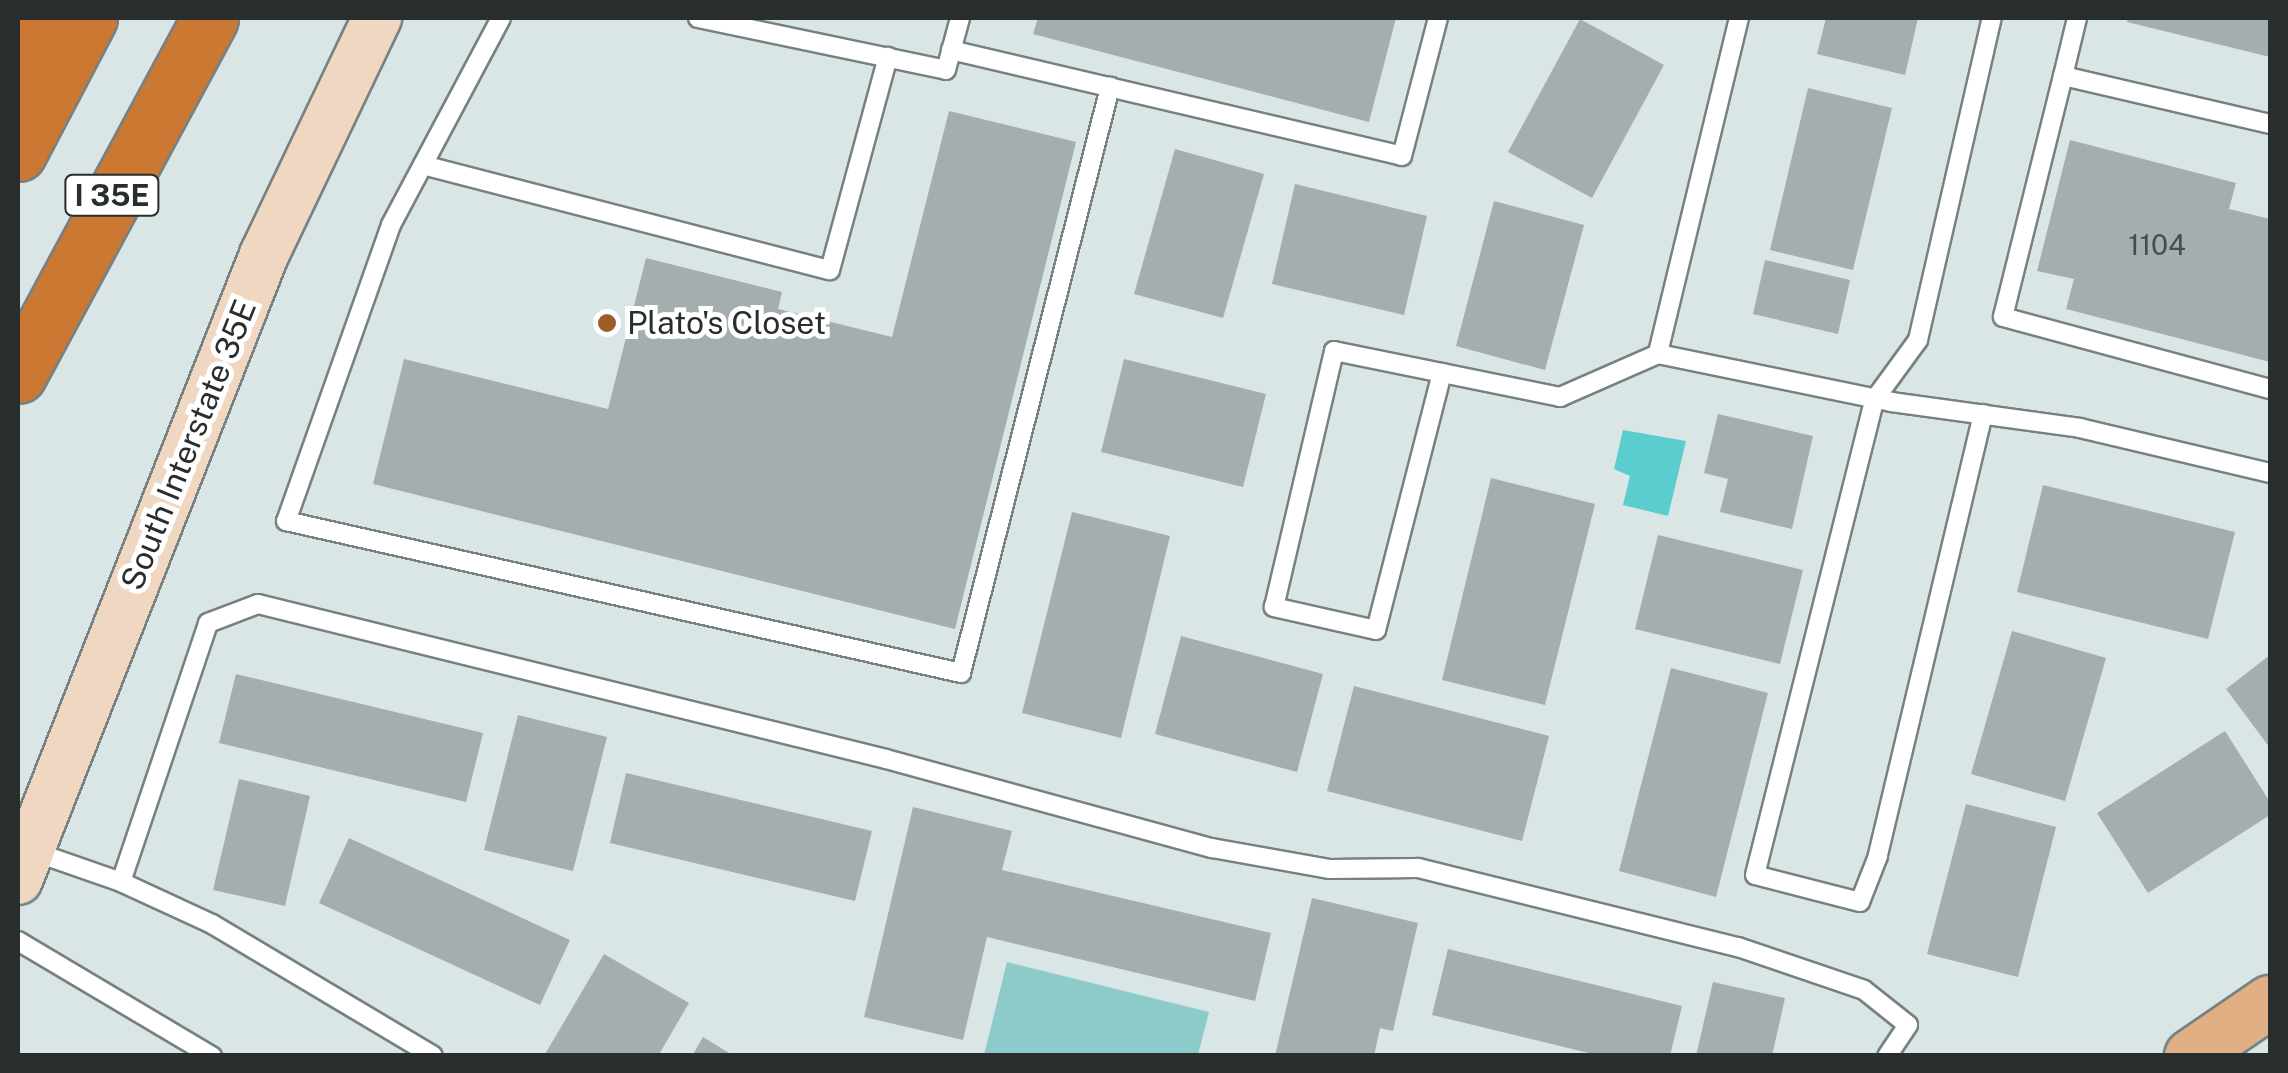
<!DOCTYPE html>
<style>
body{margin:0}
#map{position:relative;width:2288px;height:1073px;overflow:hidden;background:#dae5e5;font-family:"Public Sans",sans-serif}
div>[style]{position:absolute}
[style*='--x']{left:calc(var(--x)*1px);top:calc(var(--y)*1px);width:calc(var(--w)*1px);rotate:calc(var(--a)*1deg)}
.green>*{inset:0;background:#8dcbcb}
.water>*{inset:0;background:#5bcdcf}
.building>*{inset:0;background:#a4aeae}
.roads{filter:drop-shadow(2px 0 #778181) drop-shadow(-2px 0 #778181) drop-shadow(0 2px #778181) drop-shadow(0 -2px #778181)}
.lane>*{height:18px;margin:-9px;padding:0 9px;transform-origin:9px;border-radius:9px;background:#fff}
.secondary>*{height:48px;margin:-24px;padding:0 24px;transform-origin:24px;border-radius:24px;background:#efd7c2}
.primary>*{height:52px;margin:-26px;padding:0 26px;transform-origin:26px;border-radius:26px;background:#e0af84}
.highway>*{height:55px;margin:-27.5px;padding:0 27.5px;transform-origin:27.5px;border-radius:27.5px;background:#cb7932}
.dots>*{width:28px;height:28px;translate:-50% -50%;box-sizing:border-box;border:5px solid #fff;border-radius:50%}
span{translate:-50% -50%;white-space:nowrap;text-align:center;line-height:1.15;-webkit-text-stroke:10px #fff;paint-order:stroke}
.number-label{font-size:28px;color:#474d4d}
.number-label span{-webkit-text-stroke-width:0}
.shield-label span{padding:2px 8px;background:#fff;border:2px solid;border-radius:8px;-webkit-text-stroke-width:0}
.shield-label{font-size:30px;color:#282d2d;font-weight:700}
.poi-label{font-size:32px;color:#282d2d}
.left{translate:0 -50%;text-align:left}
.street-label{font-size:32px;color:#282d2d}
.frame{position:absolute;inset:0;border:20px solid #282d2d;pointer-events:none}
</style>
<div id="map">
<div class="green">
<i style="clip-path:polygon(1007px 962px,1209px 1012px,1198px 1055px,984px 1055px)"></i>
</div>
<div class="water">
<i style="clip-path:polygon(1623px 430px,1686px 441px,1668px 516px,1623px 505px,1630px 476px,1614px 469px)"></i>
</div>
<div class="building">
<i style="clip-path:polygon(1038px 18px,1396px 18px,1369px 122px,1033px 34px)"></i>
<i style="clip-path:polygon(1826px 18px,1918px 18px,1905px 75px,1817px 54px)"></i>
<i style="clip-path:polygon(2128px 18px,2270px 18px,2270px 57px,2127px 22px)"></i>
<i style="clip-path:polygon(1580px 19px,1664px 65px,1592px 198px,1508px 152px)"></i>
<i style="clip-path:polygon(1808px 88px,1892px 108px,1853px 270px,1770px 250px)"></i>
<i style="clip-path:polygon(949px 111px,1076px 142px,955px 629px,373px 484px,404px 359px,608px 409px,646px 258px,782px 292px,778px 309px,892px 337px)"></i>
<i style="clip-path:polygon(2070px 140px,2236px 183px,2229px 209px,2270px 219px,2270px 362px,2066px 309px,2074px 279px,2037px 271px)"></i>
<i style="clip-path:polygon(1175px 149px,1264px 174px,1223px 318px,1134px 294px)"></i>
<i style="clip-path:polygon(1295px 184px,1427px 216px,1404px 315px,1272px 284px)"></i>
<i style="clip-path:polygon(1494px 201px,1584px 225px,1545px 370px,1456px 346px)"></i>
<i style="clip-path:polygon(1765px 260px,1850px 280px,1838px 334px,1753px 314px)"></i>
<i style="clip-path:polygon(1124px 359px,1266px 394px,1243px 487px,1101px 452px)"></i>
<i style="clip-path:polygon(1718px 414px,1813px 436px,1792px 529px,1720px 512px,1728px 479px,1704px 473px)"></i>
<i style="clip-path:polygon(1491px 478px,1595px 504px,1545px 705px,1442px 680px)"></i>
<i style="clip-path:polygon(2043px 485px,2235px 532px,2208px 639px,2017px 592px)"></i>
<i style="clip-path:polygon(1072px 512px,1170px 536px,1121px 738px,1022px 713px)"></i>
<i style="clip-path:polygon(1658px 535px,1803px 570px,1780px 664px,1635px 629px)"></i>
<i style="clip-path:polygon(2012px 631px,2106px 658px,2065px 801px,1971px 774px)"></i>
<i style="clip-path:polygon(1181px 636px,1323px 674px,1297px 772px,1155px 734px)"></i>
<i style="clip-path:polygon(2270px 655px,2270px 748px,2226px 689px)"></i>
<i style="clip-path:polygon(1671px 668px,1768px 693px,1716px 897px,1619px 871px)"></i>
<i style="clip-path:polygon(236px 674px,483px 733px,466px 802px,219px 743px)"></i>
<i style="clip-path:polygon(1354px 686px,1549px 736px,1522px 841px,1327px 791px)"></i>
<i style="clip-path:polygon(518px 715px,607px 737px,573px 871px,484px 850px)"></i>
<i style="clip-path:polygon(2225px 731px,2270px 802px,2270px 815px,2148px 893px,2097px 813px)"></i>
<i style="clip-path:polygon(626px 773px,872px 831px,855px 901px,610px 843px)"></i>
<i style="clip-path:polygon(239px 779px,310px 796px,285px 906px,213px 890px)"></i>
<i style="clip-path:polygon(1966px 804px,2056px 827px,2018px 977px,1927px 954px)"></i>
<i style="clip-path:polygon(913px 807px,1012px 831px,1002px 870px,1271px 933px,1255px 1001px,987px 937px,963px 1040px,864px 1017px)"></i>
<i style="clip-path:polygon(349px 838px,570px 940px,540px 1005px,319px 903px)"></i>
<i style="clip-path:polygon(1312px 898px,1418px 923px,1393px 1031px,1380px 1028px,1374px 1056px,1275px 1056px)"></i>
<i style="clip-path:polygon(1448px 949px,1682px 1006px,1670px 1056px,1601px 1056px,1432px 1015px)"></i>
<i style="clip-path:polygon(604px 954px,689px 1003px,658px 1056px,544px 1056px)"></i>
<i style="clip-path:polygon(1713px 982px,1785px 998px,1772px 1056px,1696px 1056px)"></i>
<i style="clip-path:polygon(703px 1037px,734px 1056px,692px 1056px)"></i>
</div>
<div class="roads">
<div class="lane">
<i style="--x:501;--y:18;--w:234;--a:118"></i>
<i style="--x:391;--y:225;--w:314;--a:109.5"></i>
<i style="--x:286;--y:521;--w:692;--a:12.69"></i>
<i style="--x:961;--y:673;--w:605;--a:-75.73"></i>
<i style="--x:698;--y:18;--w:253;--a:11.8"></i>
<i style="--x:946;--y:70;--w:54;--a:-74.9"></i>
<i style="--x:1739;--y:18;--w:346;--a:103.6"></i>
<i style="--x:1658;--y:354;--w:238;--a:11.6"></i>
<i style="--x:1891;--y:402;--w:191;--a:7.8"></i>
<i style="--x:2080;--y:428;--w:195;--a:13.3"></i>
<i style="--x:951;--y:50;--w:463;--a:13.2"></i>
<i style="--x:1402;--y:156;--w:143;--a:-75.4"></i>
<i style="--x:2063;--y:76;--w:60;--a:-76.4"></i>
<i style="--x:2270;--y:124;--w:212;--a:-166.9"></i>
<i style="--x:2063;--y:76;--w:248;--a:104"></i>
<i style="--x:2003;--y:317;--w:277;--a:15.1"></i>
<i style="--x:423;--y:165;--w:420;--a:14.5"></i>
<i style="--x:830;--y:270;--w:221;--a:-74.8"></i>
<i style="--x:1442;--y:373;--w:265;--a:104.4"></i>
<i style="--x:1376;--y:630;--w:105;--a:-167.3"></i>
<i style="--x:1274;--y:607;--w:263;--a:-76.8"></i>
<i style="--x:1334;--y:351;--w:231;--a:11.5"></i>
<i style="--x:1560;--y:397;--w:107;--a:-23.7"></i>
<i style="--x:1983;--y:414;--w:454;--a:103.4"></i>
<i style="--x:1878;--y:856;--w:49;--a:111.4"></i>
<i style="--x:1860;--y:902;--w:108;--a:-165.6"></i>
<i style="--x:1755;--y:875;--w:491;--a:-75.9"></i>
<i style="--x:1875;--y:399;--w:73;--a:-53.9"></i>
<i style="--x:1918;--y:340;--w:330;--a:-77.1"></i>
<i style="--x:29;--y:850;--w:97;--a:19.2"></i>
<i style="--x:121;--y:882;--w:273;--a:-71.4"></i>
<i style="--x:208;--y:623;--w:53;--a:-20.8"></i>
<i style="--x:258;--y:604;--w:647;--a:13.86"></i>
<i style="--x:886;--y:759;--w:338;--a:15.3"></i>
<i style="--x:1212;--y:848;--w:120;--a:10.1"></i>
<i style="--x:1330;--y:869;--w:88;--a:-0.7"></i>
<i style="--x:1418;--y:868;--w:330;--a:13.9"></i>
<i style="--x:1738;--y:947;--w:133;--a:18.8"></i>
<i style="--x:1864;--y:990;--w:56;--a:38.5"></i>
<i style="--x:1908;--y:1025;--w:37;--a:124"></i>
<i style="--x:121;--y:882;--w:100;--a:24.8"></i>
<i style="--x:212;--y:924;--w:257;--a:30.8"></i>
<i style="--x:18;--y:941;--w:226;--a:30.7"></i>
</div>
<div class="secondary">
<i style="--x:18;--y:880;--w:672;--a:-68.52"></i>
<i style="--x:264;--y:255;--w:263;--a:-64.5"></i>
</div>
<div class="primary">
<i style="--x:2191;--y:1056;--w:96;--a:-34.4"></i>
</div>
<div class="highway">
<i style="--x:18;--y:82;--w:66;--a:-76"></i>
<i style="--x:18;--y:153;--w:153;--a:-62.3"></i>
<i style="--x:18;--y:375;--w:405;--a:-61.7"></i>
</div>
</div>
<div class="dots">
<i style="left:607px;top:323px;background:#9d5d26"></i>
</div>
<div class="number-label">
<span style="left:2157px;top:245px">1104</span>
</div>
<div class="shield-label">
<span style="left:112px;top:195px">I 35E</span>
</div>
<div class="poi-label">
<span class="left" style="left:627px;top:323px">Plato's Closet</span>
</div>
<div class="street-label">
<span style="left:189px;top:445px;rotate:-68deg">South Interstate 35E</span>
</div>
<div class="frame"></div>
</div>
